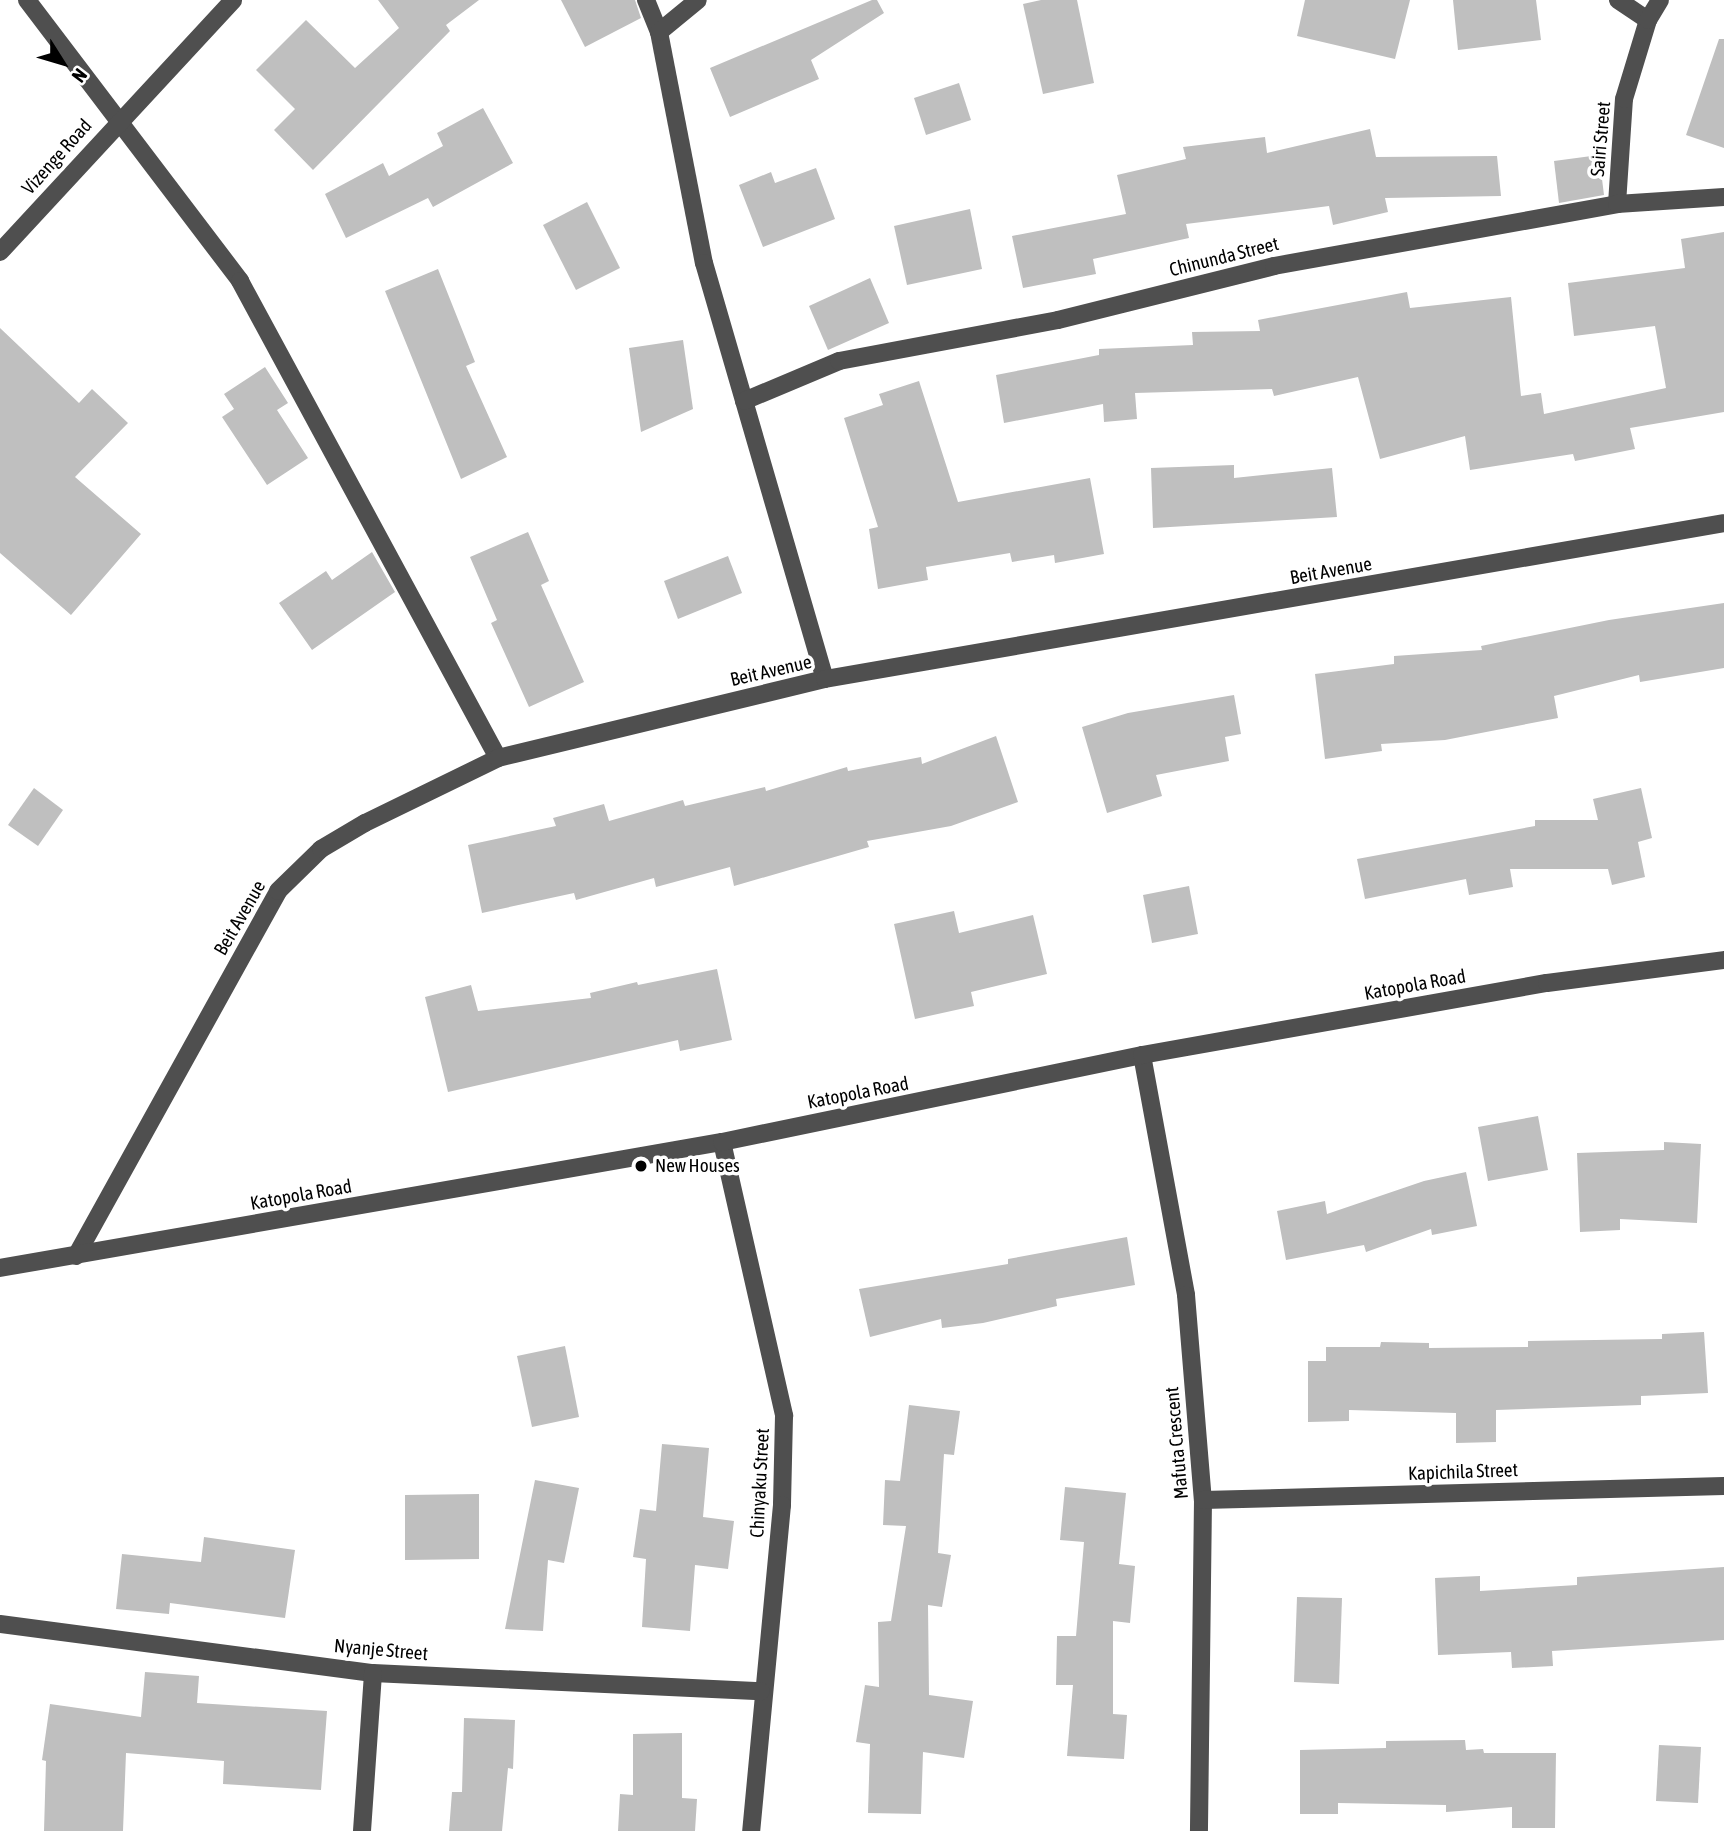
<!DOCTYPE html>
<style>
body{margin:0}
#map{position:relative;width:1724px;height:1831px;overflow:hidden;background:#fff;font-family:"Asap Condensed",sans-serif}
div>[style]{position:absolute}
[style*='--x']{left:calc(var(--x)*1px);top:calc(var(--y)*1px);width:calc(var(--w)*1px);rotate:calc(var(--a)*1deg)}
.building>*{inset:0;background:#bfbfbf}
.minor>*{height:18px;margin:-9px;padding:0 9px;transform-origin:9px;border-radius:9px;background:#4f4f4f}
.dots>*{width:19px;height:19px;translate:-50% -50%;box-sizing:border-box;border:4px solid #fff;border-radius:50%}
span{translate:-50% -50%;white-space:nowrap;text-align:center;line-height:1.15;-webkit-text-stroke:7px #fff;paint-order:stroke}
.street-label{font-size:19px;color:#000}
.poi-label{font-size:19px;color:#000}
.left{translate:0 -50%;text-align:left}
.north{position:absolute;left:28px;top:28px;width:70px;height:70px;-webkit-text-stroke:5px #fff;paint-order:stroke;rotate:127deg;font-size:19px;font-weight:700;line-height:28px;text-align:center;color:#000}
.north::after{content:'';display:block;margin:auto;width:24px;height:32px;background:#000;clip-path:polygon(50% 0,100% 100%,50% 72%,0 100%)}
</style>
<div id="map">
<div class="building">
<i style="clip-path:polygon(378px 0,479px 0,446px 25px,450px 31px,313px 170px,274px 130px,295px 109px,256px 70px,306px 20px,355px 68px,399px 28px)"></i>
<i style="clip-path:polygon(561px 0,635px 0,641px 18px,585px 47px)"></i>
<i style="clip-path:polygon(872px 0,877px 0,884px 13px,811px 60px,819px 79px,730px 117px,710px 68px)"></i>
<i style="clip-path:polygon(1041px 0,1077px 0,1094px 83px,1043px 94px,1023px 4px)"></i>
<i style="clip-path:polygon(1305px 0,1410px 0,1395px 59px,1297px 36px)"></i>
<i style="clip-path:polygon(1453px 0,1536px 0,1541px 40px,1458px 50px)"></i>
<i style="clip-path:polygon(1719px 39px,1724px 39px,1724px 148px,1686px 135px)"></i>
<i style="clip-path:polygon(959px 83px,971px 120px,926px 135px,914px 98px)"></i>
<i style="clip-path:polygon(483px 108px,513px 163px,433px 207px,428px 198px,346px 238px,325px 194px,383px 163px,389px 176px,443px 146px,437px 133px)"></i>
<i style="clip-path:polygon(1370px 129px,1376px 157px,1497px 156px,1501px 196px,1385px 198px,1388px 212px,1333px 225px,1329px 206px,1186px 224px,1189px 238px,1093px 259px,1096px 274px,1023px 288px,1012px 236px,1126px 214px,1117px 175px,1186px 159px,1183px 147px,1265px 137px,1267px 153px)"></i>
<i style="clip-path:polygon(1599px 155px,1604px 195px,1559px 203px,1554px 161px)"></i>
<i style="clip-path:polygon(816px 168px,835px 219px,763px 247px,739px 185px,771px 172px,775px 183px)"></i>
<i style="clip-path:polygon(587px 202px,620px 268px,576px 290px,543px 225px)"></i>
<i style="clip-path:polygon(970px 209px,982px 269px,907px 285px,894px 226px)"></i>
<i style="clip-path:polygon(1724px 232px,1724px 412px,1630px 428px,1635px 449px,1575px 461px,1573px 454px,1470px 470px,1465px 436px,1380px 459px,1358px 377px,1274px 396px,1272px 389px,1135px 393px,1137px 419px,1104px 422px,1103px 404px,1004px 423px,996px 375px,1099px 355px,1099px 349px,1193px 345px,1192px 332px,1260px 331px,1258px 320px,1407px 292px,1410px 308px,1511px 297px,1521px 396px,1541px 393px,1544px 414px,1666px 388px,1655px 326px,1574px 336px,1568px 283px,1685px 268px,1681px 239px)"></i>
<i style="clip-path:polygon(438px 269px,475px 362px,466px 366px,507px 457px,461px 479px,385px 291px)"></i>
<i style="clip-path:polygon(870px 278px,889px 323px,828px 350px,809px 306px)"></i>
<i style="clip-path:polygon(0 328px,79px 403px,92px 389px,128px 423px,75px 477px,141px 534px,71px 615px,0 553px)"></i>
<i style="clip-path:polygon(683px 340px,693px 409px,641px 432px,629px 348px)"></i>
<i style="clip-path:polygon(265px 367px,288px 403px,277px 410px,308px 458px,267px 485px,222px 417px,234px 409px,224px 394px)"></i>
<i style="clip-path:polygon(919px 381px,958px 502px,1090px 478px,1104px 554px,1055px 563px,1054px 555px,1012px 562px,1010px 553px,926px 567px,928px 580px,878px 589px,869px 529px,878px 527px,844px 418px,883px 405px,879px 394px)"></i>
<i style="clip-path:polygon(1234px 465px,1234px 478px,1332px 468px,1337px 517px,1153px 528px,1151px 468px)"></i>
<i style="clip-path:polygon(528px 532px,549px 581px,541px 585px,584px 682px,529px 707px,491px 623px,497px 620px,470px 557px)"></i>
<i style="clip-path:polygon(372px 552px,395px 592px,312px 650px,279px 603px,326px 571px,332px 580px)"></i>
<i style="clip-path:polygon(728px 556px,742px 593px,678px 619px,664px 581px)"></i>
<i style="clip-path:polygon(1724px 603px,1724px 668px,1640px 682px,1639px 675px,1554px 696px,1558px 718px,1445px 740px,1381px 744px,1382px 751px,1325px 759px,1315px 674px,1394px 664px,1394px 656px,1482px 650px,1481px 646px,1609px 620px)"></i>
<i style="clip-path:polygon(1234px 695px,1241px 734px,1225px 737px,1229px 761px,1156px 775px,1162px 796px,1107px 813px,1082px 727px,1128px 713px)"></i>
<i style="clip-path:polygon(996px 736px,1018px 802px,951px 826px,867px 841px,869px 847px,734px 886px,730px 867px,656px 887px,654px 878px,576px 900px,574px 893px,482px 913px,468px 845px,556px 826px,553px 818px,604px 804px,609px 821px,683px 800px,685px 806px,765px 787px,766px 791px,847px 767px,848px 771px,921px 757px,922px 764px)"></i>
<i style="clip-path:polygon(34px 788px,63px 810px,38px 846px,8px 825px)"></i>
<i style="clip-path:polygon(1641px 788px,1652px 838px,1638px 842px,1645px 877px,1612px 885px,1608px 869px,1510px 869px,1513px 887px,1469px 895px,1466px 879px,1365px 899px,1357px 859px,1535px 826px,1535px 820px,1598px 820px,1593px 799px)"></i>
<i style="clip-path:polygon(1189px 886px,1198px 934px,1152px 943px,1143px 895px)"></i>
<i style="clip-path:polygon(954px 911px,959px 933px,1033px 915px,1047px 974px,971px 992px,974px 1006px,915px 1019px,894px 924px)"></i>
<i style="clip-path:polygon(717px 969px,732px 1040px,680px 1051px,678px 1040px,448px 1092px,425px 997px,471px 985px,478px 1011px,591px 998px,590px 993px,637px 982px,638px 985px)"></i>
<i style="clip-path:polygon(1538px 1116px,1548px 1170px,1488px 1181px,1478px 1127px)"></i>
<i style="clip-path:polygon(1664px 1142px,1701px 1144px,1697px 1223px,1620px 1219px,1620px 1230px,1580px 1232px,1577px 1153px,1664px 1150px)"></i>
<i style="clip-path:polygon(1466px 1172px,1477px 1226px,1432px 1235px,1431px 1229px,1366px 1252px,1364px 1245px,1286px 1260px,1277px 1211px,1325px 1201px,1327px 1214px,1424px 1181px)"></i>
<i style="clip-path:polygon(1127px 1237px,1135px 1285px,1056px 1299px,1057px 1306px,983px 1323px,942px 1328px,941px 1319px,870px 1337px,859px 1289px,1008px 1264px,1008px 1259px)"></i>
<i style="clip-path:polygon(1704px 1332px,1708px 1393px,1641px 1396px,1641px 1405px,1496px 1410px,1496px 1442px,1456px 1443px,1456px 1413px,1349px 1410px,1349px 1421px,1308px 1422px,1308px 1361px,1326px 1361px,1326px 1347px,1380px 1347px,1381px 1342px,1429px 1343px,1429px 1348px,1528px 1347px,1528px 1341px,1662px 1339px,1662px 1334px)"></i>
<i style="clip-path:polygon(565px 1346px,579px 1417px,532px 1427px,517px 1356px)"></i>
<i style="clip-path:polygon(909px 1405px,960px 1411px,954px 1455px,944px 1454px,938px 1553px,951px 1555px,942px 1607px,928px 1605px,929px 1695px,973px 1701px,964px 1758px,923px 1752px,921px 1814px,868px 1813px,870px 1744px,856px 1742px,865px 1685px,879px 1687px,878px 1622px,891px 1621px,906px 1526px,883px 1525px,885px 1480px,900px 1481px)"></i>
<i style="clip-path:polygon(662px 1444px,709px 1448px,703px 1517px,734px 1521px,728px 1569px,695px 1565px,690px 1631px,642px 1627px,646px 1559px,633px 1557px,640px 1509px,656px 1511px)"></i>
<i style="clip-path:polygon(535px 1480px,579px 1488px,564px 1563px,548px 1560px,543px 1631px,505px 1629px)"></i>
<i style="clip-path:polygon(1065px 1487px,1126px 1493px,1119px 1564px,1135px 1566px,1130px 1623px,1113px 1621px,1113px 1714px,1127px 1715px,1124px 1759px,1067px 1756px,1073px 1685px,1056px 1685px,1057px 1636px,1076px 1636px,1084px 1542px,1060px 1540px)"></i>
<i style="clip-path:polygon(479px 1494px,479px 1559px,405px 1560px,405px 1495px)"></i>
<i style="clip-path:polygon(204px 1537px,295px 1550px,285px 1618px,170px 1603px,169px 1614px,116px 1609px,122px 1554px,201px 1562px)"></i>
<i style="clip-path:polygon(1724px 1567px,1724px 1640px,1552px 1651px,1553px 1666px,1512px 1668px,1511px 1652px,1438px 1655px,1435px 1578px,1480px 1576px,1480px 1591px,1577px 1585px,1577px 1577px)"></i>
<i style="clip-path:polygon(1297px 1597px,1342px 1598px,1339px 1684px,1294px 1682px)"></i>
<i style="clip-path:polygon(145px 1672px,199px 1676px,197px 1703px,327px 1711px,321px 1790px,223px 1784px,224px 1761px,126px 1753px,123px 1831px,44px 1831px,46px 1761px,42px 1760px,50px 1704px,141px 1717px)"></i>
<i style="clip-path:polygon(464px 1718px,515px 1720px,513px 1769px,508px 1768px,502px 1831px,449px 1831px,452px 1792px,462px 1792px)"></i>
<i style="clip-path:polygon(682px 1733px,682px 1798px,697px 1799px,695px 1831px,618px 1831px,620px 1794px,633px 1795px,633px 1734px)"></i>
<i style="clip-path:polygon(1465px 1740px,1466px 1750px,1483px 1749px,1484px 1753px,1556px 1753px,1555px 1828px,1512px 1828px,1512px 1807px,1446px 1812px,1446px 1805px,1338px 1803px,1338px 1814px,1300px 1814px,1300px 1750px,1386px 1748px,1386px 1741px)"></i>
<i style="clip-path:polygon(1659px 1745px,1701px 1747px,1698px 1803px,1656px 1801px)"></i>
</div>
<div class="minor">
<i style="--x:27;--y:0;--w:353;--a:52.8"></i>
<i style="--x:240;--y:281;--w:542;--a:61.59"></i>
<i style="--x:646;--y:0;--w:35;--a:68"></i>
<i style="--x:659;--y:32;--w:235;--a:79"></i>
<i style="--x:704;--y:263;--w:433;--a:73.8"></i>
<i style="--x:1618;--y:0;--w:36;--a:34"></i>
<i style="--x:659;--y:32;--w:50;--a:-39.4"></i>
<i style="--x:1617;--y:204;--w:105;--a:-86.2"></i>
<i style="--x:1624;--y:99;--w:83;--a:-73.1"></i>
<i style="--x:1648;--y:20;--w:23;--a:-59"></i>
<i style="--x:0;--y:252;--w:343;--a:-47.2"></i>
<i style="--x:744;--y:401;--w:103;--a:-22.8"></i>
<i style="--x:839;--y:361;--w:223;--a:-10.6"></i>
<i style="--x:1058;--y:320;--w:223;--a:-14"></i>
<i style="--x:1274;--y:266;--w:349;--a:-10.2"></i>
<i style="--x:1617;--y:204;--w:107;--a:-3.7"></i>
<i style="--x:1142;--y:1055;--w:244;--a:79.6"></i>
<i style="--x:1186;--y:1295;--w:206;--a:85.3"></i>
<i style="--x:1203;--y:1500;--w:331;--a:90.7"></i>
<i style="--x:722;--y:1142;--w:281;--a:77.2"></i>
<i style="--x:784;--y:1416;--w:89;--a:91.3"></i>
<i style="--x:782;--y:1505;--w:327;--a:95.4"></i>
<i style="--x:76;--y:1256;--w:417;--a:-61"></i>
<i style="--x:278;--y:891;--w:60;--a:-44.3"></i>
<i style="--x:321;--y:849;--w:51;--a:-30.6"></i>
<i style="--x:365;--y:823;--w:148;--a:-26"></i>
<i style="--x:498;--y:758;--w:336;--a:-13.6"></i>
<i style="--x:825;--y:679;--w:912;--a:-9.84"></i>
<i style="--x:0;--y:1268;--w:733;--a:-9.9"></i>
<i style="--x:722;--y:1142;--w:429;--a:-11.7"></i>
<i style="--x:1142;--y:1055;--w:411;--a:-10.1"></i>
<i style="--x:1547;--y:983;--w:178;--a:-7.4"></i>
<i style="--x:1203;--y:1500;--w:521;--a:-1.54"></i>
<i style="--x:0;--y:1624;--w:376;--a:7.5"></i>
<i style="--x:373;--y:1673;--w:388;--a:2.7"></i>
<i style="--x:362;--y:1831;--w:158;--a:-86"></i>
</div>
<div class="dots">
<i style="left:641px;top:1166px;background:#000"></i>
</div>
<div class="street-label">
<span style="left:1601px;top:139px;rotate:-85deg">Sairi Street</span>
<span style="left:57px;top:157px;rotate:-48deg">Vizenge Road</span>
<span style="left:1224px;top:257px;rotate:-14deg">Chinunda Street</span>
<span style="left:1331px;top:571px;rotate:-10deg">Beit Avenue</span>
<span style="left:771px;top:671px;rotate:-13deg">Beit Avenue</span>
<span style="left:240px;top:918px;rotate:-60deg">Beit Avenue</span>
<span style="left:1415px;top:985px;rotate:-10deg">Katopola Road</span>
<span style="left:858px;top:1093px;rotate:-11deg">Katopola Road</span>
<span style="left:301px;top:1195px;rotate:-10deg">Katopola Road</span>
<span style="left:1177px;top:1443px;rotate:-95deg">Mafuta Crescent</span>
<span style="left:1463px;top:1472px;rotate:-2deg">Kapichila Street</span>
<span style="left:760px;top:1483px;rotate:-87deg">Chinyaku Street</span>
<span style="left:381px;top:1650px;rotate:5deg">Nyanje Street</span>
</div>
<div class="poi-label">
<span class="left" style="left:655px;top:1166px">New Houses</span>
</div>
<div class="north">N</div>
</div>
